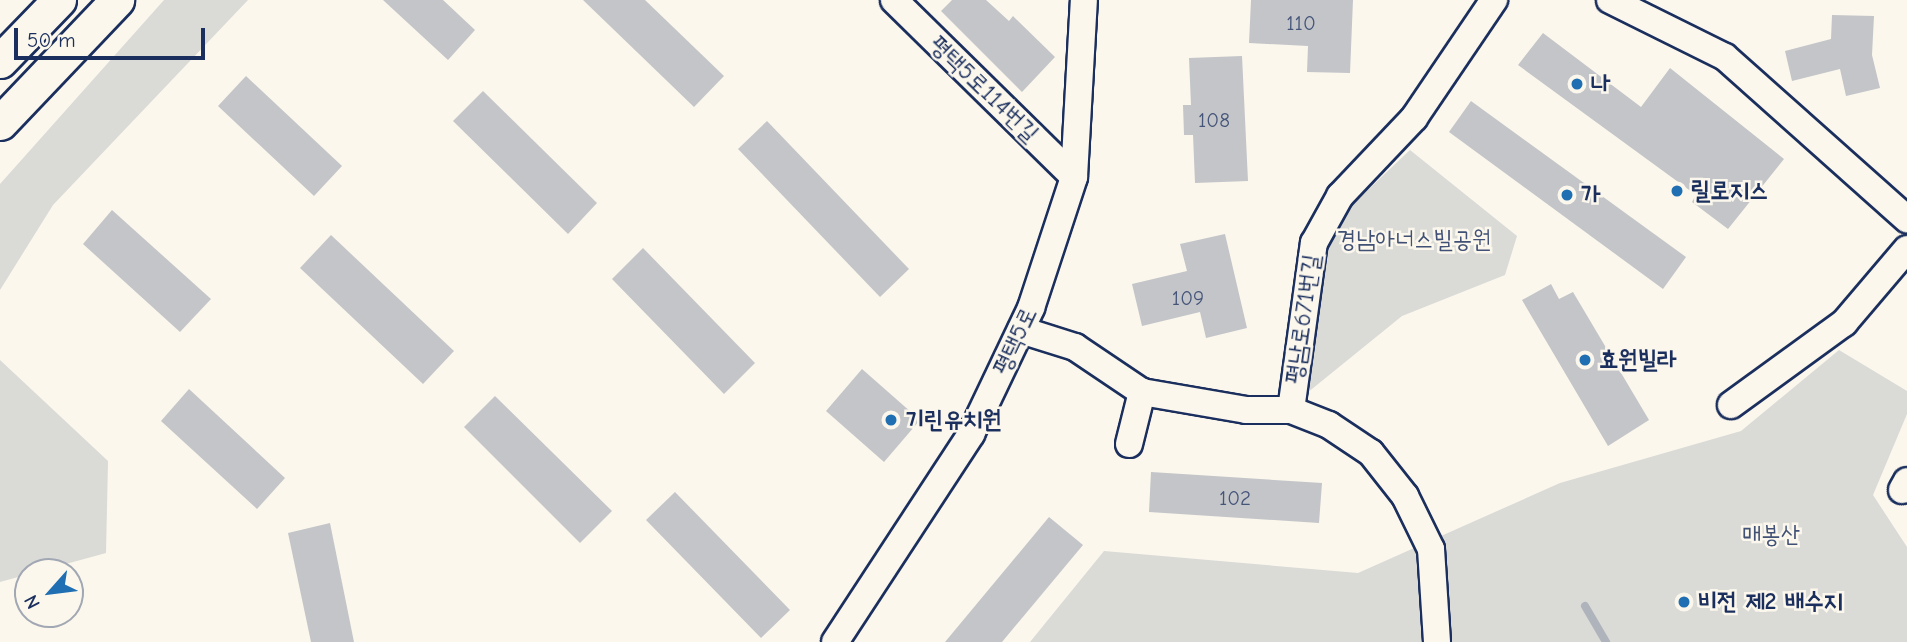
<!DOCTYPE html>
<meta charset="utf-8">
<style>
body{margin:0}
#map{position:relative;width:1907px;height:642px;overflow:hidden;background:#fbf7ec;font-family:"Comic Neue","Poor Story",sans-serif}
div>[style]{position:absolute}
[style*='--x']{left:calc(var(--x)*1px);top:calc(var(--y)*1px);width:calc(var(--w)*1px);rotate:calc(var(--a)*1deg)}
.green>*{inset:0;background:#dadad7}
.stream>*{height:8px;margin:-4px;padding:0 4px;transform-origin:4px;border-radius:4px;background:#afb3bb}
.building>*{inset:0;background:#c3c5c9}
.roads{filter:drop-shadow(2px 0 #1b2f5e) drop-shadow(-2px 0 #1b2f5e) drop-shadow(0 2px #1b2f5e) drop-shadow(0 -2px #1b2f5e)}
.minor>*{height:26px;margin:-13px;padding:0 13px;transform-origin:13px;border-radius:13px;background:#fbf7ec}
.major>*{height:33px;margin:-16.5px;padding:0 16.5px;transform-origin:16.5px;border-radius:16.5px;background:#fbf7ec}
.dots>*{width:19px;height:19px;translate:-50% -50%;box-sizing:border-box;border:4px solid #fbf7ec;border-radius:50%}
span{translate:-50% -50%;white-space:nowrap;text-align:center;line-height:1.15;-webkit-text-stroke:5px #fbf7ec;paint-order:stroke}
.number-label{font-size:21px;color:#455479}
.number-label span{-webkit-text-stroke-width:0}
.poi-label{font-size:24px;color:#1b2f5e;font-weight:700}
.left{translate:0 -50%;text-align:left}
.street-label{font-size:24px;color:#1b2f5e}
.park-label{font-size:24px;color:#415176}
.north{position:absolute;left:14px;top:558px;width:70px;height:70px;box-sizing:border-box;background:#fbf7ec;border:2px solid #a1a7b3;border-radius:50%;rotate:242deg;font-size:19px;font-weight:700;line-height:28px;text-align:center;color:#1b2f5e}
.north::after{content:'';display:block;margin:auto;width:24px;height:32px;background:#1f6fb2;clip-path:polygon(50% 0,100% 100%,50% 72%,0 100%)}
.scale{position:absolute;left:14px;top:28px;width:191px;height:32px;box-sizing:border-box;border:4px solid #1b2f5e;border-top:0;padding-left:9px;font-size:21px;line-height:24px;white-space:nowrap;color:#1b2f5e;-webkit-text-stroke:5px #fbf7ec;paint-order:stroke}
</style>
<div id="map">
<div class="green">
<i style="clip-path:polygon(164px 0,248px 0,53px 205px,0 290px,0 184px)"></i>
<i style="clip-path:polygon(1410px 150px,1517px 236px,1505px 275px,1402px 316px,1307px 393px,1320px 244px,1335px 221px)"></i>
<i style="clip-path:polygon(1839px 350px,1907px 391px,1907px 414px,1873px 495px,1907px 547px,1907px 642px,1030px 642px,1104px 551px,1358px 573px,1560px 483px,1741px 431px)"></i>
<i style="clip-path:polygon(0 360px,108px 461px,106px 553px,0 582px)"></i>
</div>
<div class="stream">
<i style="--x:1585;--y:606;--w:42;--a:59.7"></i>
</div>
<div class="building">
<i style="clip-path:polygon(383px 0,443px 0,475px 30px,448px 60px)"></i>
<i style="clip-path:polygon(583px 0,645px 0,724px 76px,694px 107px)"></i>
<i style="clip-path:polygon(952px 0,986px 0,1009px 21px,1013px 16px,1055px 57px,1022px 92px,941px 11px)"></i>
<i style="clip-path:polygon(1251px 0,1353px 0,1350px 73px,1307px 72px,1308px 46px,1249px 43px)"></i>
<i style="clip-path:polygon(1832px 15px,1874px 16px,1872px 55px,1880px 88px,1846px 96px,1840px 69px,1792px 81px,1785px 51px,1831px 39px)"></i>
<i style="clip-path:polygon(1543px 33px,1641px 107px,1670px 68px,1784px 159px,1728px 229px,1692px 202px,1696px 195px,1518px 65px)"></i>
<i style="clip-path:polygon(1242px 56px,1248px 181px,1195px 183px,1193px 135px,1184px 135px,1183px 105px,1191px 105px,1189px 58px)"></i>
<i style="clip-path:polygon(246px 76px,342px 166px,314px 196px,218px 106px)"></i>
<i style="clip-path:polygon(483px 91px,597px 203px,568px 234px,453px 121px)"></i>
<i style="clip-path:polygon(1471px 101px,1686px 257px,1663px 289px,1449px 132px)"></i>
<i style="clip-path:polygon(767px 121px,909px 269px,880px 297px,738px 149px)"></i>
<i style="clip-path:polygon(112px 210px,211px 299px,180px 332px,83px 244px)"></i>
<i style="clip-path:polygon(1225px 234px,1247px 328px,1206px 338px,1200px 312px,1142px 326px,1132px 284px,1187px 271px,1180px 244px)"></i>
<i style="clip-path:polygon(331px 235px,454px 351px,423px 384px,300px 268px)"></i>
<i style="clip-path:polygon(643px 248px,755px 363px,724px 394px,612px 279px)"></i>
<i style="clip-path:polygon(1551px 284px,1559px 299px,1573px 292px,1649px 420px,1608px 446px,1522px 300px)"></i>
<i style="clip-path:polygon(862px 369px,920px 420px,884px 462px,826px 411px)"></i>
<i style="clip-path:polygon(189px 389px,285px 478px,257px 509px,161px 421px)"></i>
<i style="clip-path:polygon(495px 396px,612px 511px,580px 543px,464px 427px)"></i>
<i style="clip-path:polygon(1151px 472px,1322px 483px,1319px 523px,1149px 512px)"></i>
<i style="clip-path:polygon(675px 492px,790px 610px,761px 638px,646px 520px)"></i>
<i style="clip-path:polygon(1049px 517px,1083px 545px,1002px 642px,945px 642px)"></i>
<i style="clip-path:polygon(330px 523px,354px 642px,311px 642px,288px 533px)"></i>
</div>
<div class="roads">
<div class="minor">
<i style="--x:894;--y:0;--w:252;--a:44.5"></i>
<i style="--x:1610;--y:0;--w:128;--a:26.4"></i>
<i style="--x:1725;--y:57;--w:244;--a:41.7"></i>
<i style="--x:1021;--y:330;--w:57;--a:17.5"></i>
<i style="--x:1075;--y:347;--w:81;--a:33.9"></i>
<i style="--x:1142;--y:392;--w:106;--a:9.8"></i>
<i style="--x:1246;--y:410;--w:45;--a:0"></i>
<i style="--x:1291;--y:410;--w:41;--a:21.5"></i>
<i style="--x:1329;--y:425;--w:50;--a:33.7"></i>
<i style="--x:1371;--y:453;--w:55;--a:51.7"></i>
<i style="--x:1405;--y:496;--w:59;--a:63.9"></i>
<i style="--x:1431;--y:549;--w:93;--a:86.3"></i>
<i style="--x:1731;--y:405;--w:140;--a:-36"></i>
<i style="--x:1844;--y:323;--w:97;--a:-49.6"></i>
<i style="--x:1291;--y:410;--w:169;--a:-82.2"></i>
<i style="--x:1314;--y:243;--w:54;--a:-61"></i>
<i style="--x:1340;--y:196;--w:108;--a:-46.5"></i>
<i style="--x:1414;--y:118;--w:143;--a:-55.9"></i>
<i style="--x:1129;--y:444;--w:54;--a:-76"></i>
<i style="--x:1902;--y:490;--w:10;--a:-61"></i>
<i style="--x:835;--y:642;--w:249;--a:-56.8"></i>
<i style="--x:971;--y:434;--w:140;--a:-64.5"></i>
<i style="--x:1031;--y:308;--w:138;--a:-71.8"></i>
<i style="--x:1074;--y:177;--w:177;--a:-86.8"></i>
</div>
<div class="major">
<i style="--x:0;--y:61;--w:85;--a:-46"></i>
<i style="--x:0;--y:123;--w:170;--a:-46.4"></i>
</div>
</div>
<div class="dots">
<i style="left:1577px;top:84px;background:#1f6fb2"></i>
<i style="left:1677px;top:191px;background:#1f6fb2"></i>
<i style="left:1567px;top:195px;background:#1f6fb2"></i>
<i style="left:1585px;top:360px;background:#1f6fb2"></i>
<i style="left:891px;top:420px;background:#1f6fb2"></i>
<i style="left:1684px;top:602px;background:#1f6fb2"></i>
</div>
<div class="number-label">
<span style="left:1301px;top:23px">110</span>
<span style="left:1214px;top:120px">108</span>
<span style="left:1188px;top:298px">109</span>
<span style="left:1235px;top:498px">102</span>
</div>
<div class="poi-label">
<span class="left" style="left:1591px;top:84px">나</span>
<span class="left" style="left:1691px;top:191px">릴로지스</span>
<span class="left" style="left:1581px;top:195px">가</span>
<span class="left" style="left:1599px;top:360px">효원빌라</span>
<span class="left" style="left:905px;top:420px">기린유치원</span>
<span class="left" style="left:1698px;top:602px">비전 제2 배수지</span>
</div>
<div class="street-label">
<span style="left:984px;top:89px;rotate:44deg">평택5로114번길</span>
<span style="left:1303px;top:319px;rotate:-82deg">평남로671번길</span>
<span style="left:1015px;top:341px;rotate:-65deg">평택5로</span>
</div>
<div class="park-label">
<span style="left:1414px;top:240px">경남아너스빌공원</span>
<span style="left:1771px;top:535px">매봉산</span>
</div>
<div class="north">N</div>
<div class="scale">50 m</div>
</div>
